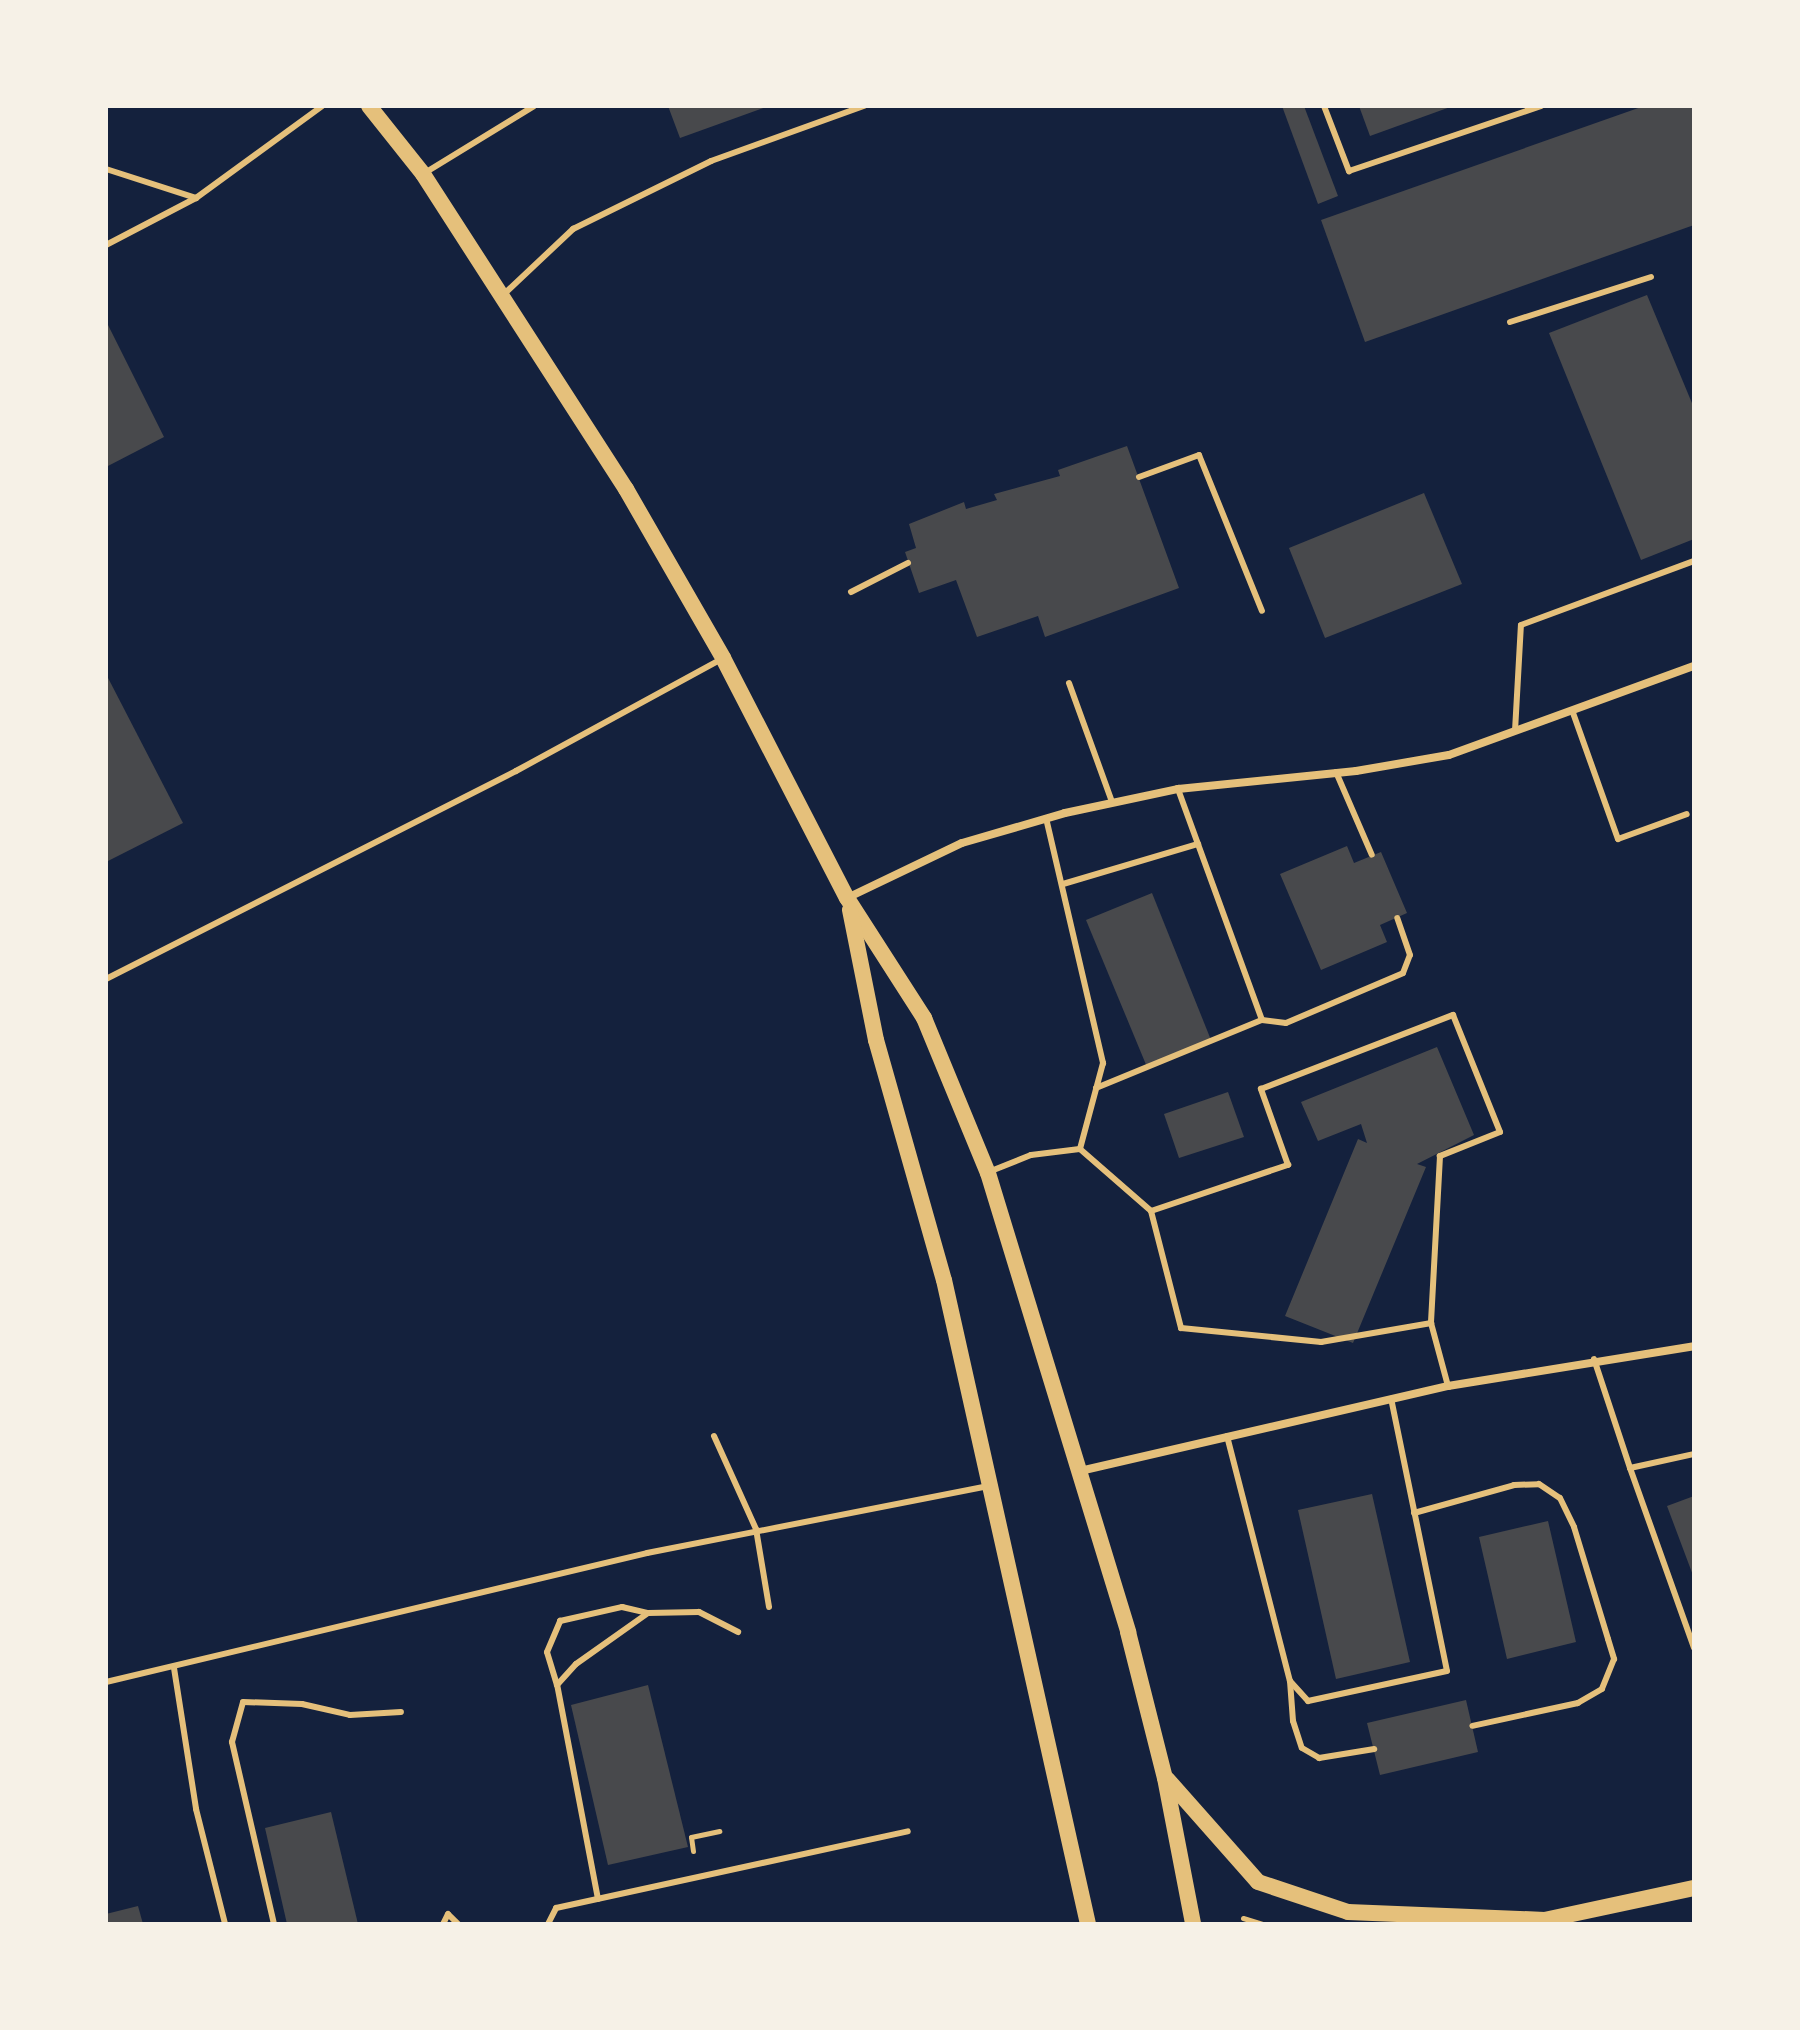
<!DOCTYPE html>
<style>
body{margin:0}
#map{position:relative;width:1800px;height:2030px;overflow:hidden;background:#14213d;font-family:"Nunito Sans",sans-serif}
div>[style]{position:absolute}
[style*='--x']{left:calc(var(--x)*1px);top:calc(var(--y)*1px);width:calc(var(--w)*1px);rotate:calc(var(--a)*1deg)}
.building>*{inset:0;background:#48494c}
.path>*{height:5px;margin:-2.5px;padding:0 2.5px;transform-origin:2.5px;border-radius:2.5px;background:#e5c07b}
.service>*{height:6px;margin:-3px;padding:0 3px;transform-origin:3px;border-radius:3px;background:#e5c07b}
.minor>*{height:8px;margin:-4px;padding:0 4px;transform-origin:4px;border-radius:4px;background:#e5c07b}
.secondary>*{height:16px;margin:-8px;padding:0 8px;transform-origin:8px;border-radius:8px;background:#e5c07b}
span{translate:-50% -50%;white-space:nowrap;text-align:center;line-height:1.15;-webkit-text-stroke:6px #f6f1e7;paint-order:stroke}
.frame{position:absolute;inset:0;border:108px solid #f6f1e7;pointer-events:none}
</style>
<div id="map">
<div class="building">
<i style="clip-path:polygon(668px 106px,769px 106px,680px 138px)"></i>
<i style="clip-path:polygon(1282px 106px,1304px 106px,1338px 196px,1318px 204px)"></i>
<i style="clip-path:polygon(1359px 106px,1453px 106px,1370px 136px)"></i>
<i style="clip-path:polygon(1644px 106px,1694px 106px,1694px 225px,1365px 342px,1321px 220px)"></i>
<i style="clip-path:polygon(1647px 295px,1694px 408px,1694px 539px,1641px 560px,1549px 333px)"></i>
<i style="clip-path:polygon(106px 321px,164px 437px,106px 467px)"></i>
<i style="clip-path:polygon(1127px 446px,1179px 588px,1045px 637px,1038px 616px,977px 637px,956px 580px,919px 593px,905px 552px,916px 548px,909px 524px,964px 502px,966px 509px,997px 500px,994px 494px,1060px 476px,1058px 470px)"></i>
<i style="clip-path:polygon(1424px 493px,1462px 584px,1325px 638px,1289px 548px)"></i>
<i style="clip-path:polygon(106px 674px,183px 823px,106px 862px)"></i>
<i style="clip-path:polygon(1347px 846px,1354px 863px,1381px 852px,1407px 913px,1380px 925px,1387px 942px,1321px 970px,1280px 874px)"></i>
<i style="clip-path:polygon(1152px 893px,1211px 1040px,1147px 1067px,1086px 920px)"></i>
<i style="clip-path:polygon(1437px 1047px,1474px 1135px,1417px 1164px,1426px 1167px,1353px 1343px,1285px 1316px,1358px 1139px,1367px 1143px,1361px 1124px,1318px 1141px,1301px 1102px)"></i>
<i style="clip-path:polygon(1228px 1092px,1244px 1137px,1179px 1158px,1164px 1114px)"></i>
<i style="clip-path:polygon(1372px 1494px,1410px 1662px,1336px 1679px,1298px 1510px)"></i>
<i style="clip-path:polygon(1694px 1496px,1694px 1578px,1667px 1506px)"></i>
<i style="clip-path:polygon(1548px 1521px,1576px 1642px,1507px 1659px,1479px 1537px)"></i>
<i style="clip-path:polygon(648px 1685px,688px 1847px,608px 1865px,571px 1705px)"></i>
<i style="clip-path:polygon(1466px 1700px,1478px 1752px,1380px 1775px,1367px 1723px)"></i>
<i style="clip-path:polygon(331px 1812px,358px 1924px,287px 1924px,265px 1828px)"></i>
<i style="clip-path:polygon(138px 1906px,143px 1924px,106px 1924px,106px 1914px)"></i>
</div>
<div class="path">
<i style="--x:693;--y:1851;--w:14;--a:-98"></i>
<i style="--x:691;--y:1837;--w:29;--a:-12"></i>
<i style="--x:1243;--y:1918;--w:21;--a:17"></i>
</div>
<div class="service">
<i style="--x:1324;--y:106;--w:70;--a:69"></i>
<i style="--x:1349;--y:171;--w:203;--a:-18.7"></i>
<i style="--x:106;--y:169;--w:95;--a:17.9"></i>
<i style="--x:423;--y:174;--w:130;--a:-31.5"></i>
<i style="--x:106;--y:245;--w:102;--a:-27.6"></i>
<i style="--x:196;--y:198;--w:156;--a:-36.1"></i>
<i style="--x:502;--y:296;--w:98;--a:-43.3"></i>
<i style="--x:573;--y:229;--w:154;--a:-26.2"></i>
<i style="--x:711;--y:161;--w:163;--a:-19.8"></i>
<i style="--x:1510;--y:322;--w:148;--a:-17.7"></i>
<i style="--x:1139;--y:477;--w:64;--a:-20.1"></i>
<i style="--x:1199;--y:455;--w:168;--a:68"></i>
<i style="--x:851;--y:592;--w:64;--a:-27"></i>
<i style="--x:1069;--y:683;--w:127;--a:70.1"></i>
<i style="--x:1572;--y:710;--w:137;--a:70.4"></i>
<i style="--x:1618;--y:839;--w:73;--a:-19.9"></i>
<i style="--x:1515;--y:731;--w:106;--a:-86.8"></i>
<i style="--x:1521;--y:625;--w:184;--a:-20.3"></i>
<i style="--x:1336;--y:772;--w:90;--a:66.6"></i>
<i style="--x:1046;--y:818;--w:252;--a:76.9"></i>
<i style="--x:1103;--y:1063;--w:89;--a:105"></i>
<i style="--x:1063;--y:884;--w:141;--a:-16.5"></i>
<i style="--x:106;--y:979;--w:460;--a:-26.9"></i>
<i style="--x:516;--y:771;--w:236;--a:-28.6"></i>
<i style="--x:1262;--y:1020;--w:24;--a:7"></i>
<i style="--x:1286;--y:1023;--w:127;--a:-23.1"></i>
<i style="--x:1403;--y:973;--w:19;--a:-69"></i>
<i style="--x:1410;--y:955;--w:39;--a:-109"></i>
<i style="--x:1096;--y:1088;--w:179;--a:-22.3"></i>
<i style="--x:1262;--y:1020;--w:246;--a:-110"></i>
<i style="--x:991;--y:1171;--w:43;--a:-21.8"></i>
<i style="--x:1031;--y:1155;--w:49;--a:-7"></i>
<i style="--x:1080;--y:1149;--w:94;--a:41.1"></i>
<i style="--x:1151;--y:1211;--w:121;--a:75.6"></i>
<i style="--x:1181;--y:1328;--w:141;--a:5.7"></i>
<i style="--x:1321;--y:1342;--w:112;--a:-9.8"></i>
<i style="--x:1431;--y:1323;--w:65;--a:74.9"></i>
<i style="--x:1151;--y:1211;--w:145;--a:-18.6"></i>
<i style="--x:1288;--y:1165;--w:81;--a:-109.6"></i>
<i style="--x:1261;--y:1089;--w:206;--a:-21.1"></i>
<i style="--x:1453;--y:1015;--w:126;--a:68.1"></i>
<i style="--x:1500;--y:1132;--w:65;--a:158.2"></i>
<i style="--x:1440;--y:1156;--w:167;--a:93.1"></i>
<i style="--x:1594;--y:1359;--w:115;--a:71.7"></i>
<i style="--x:1630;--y:1468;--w:66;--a:-12.3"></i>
<i style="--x:714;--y:1436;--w:102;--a:65.7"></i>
<i style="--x:756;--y:1529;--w:79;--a:80.5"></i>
<i style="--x:1227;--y:1436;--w:253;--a:75.6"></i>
<i style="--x:1290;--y:1681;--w:27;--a:48"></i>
<i style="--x:1308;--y:1701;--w:142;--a:-12.2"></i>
<i style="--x:1447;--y:1671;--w:278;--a:-101.6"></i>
<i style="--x:1630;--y:1468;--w:191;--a:70.4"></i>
<i style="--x:1414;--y:1513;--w:104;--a:-15.6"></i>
<i style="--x:1514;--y:1485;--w:25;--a:-2"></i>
<i style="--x:1539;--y:1484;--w:25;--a:34"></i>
<i style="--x:1560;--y:1498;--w:32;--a:64"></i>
<i style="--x:1574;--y:1527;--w:117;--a:73.1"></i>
<i style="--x:1608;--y:1639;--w:21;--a:73"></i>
<i style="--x:1614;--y:1659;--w:32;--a:112"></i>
<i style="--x:1602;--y:1689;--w:28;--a:150"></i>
<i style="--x:1578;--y:1703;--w:108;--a:167.8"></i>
<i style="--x:174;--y:1668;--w:143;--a:81.1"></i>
<i style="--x:196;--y:1809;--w:119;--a:75.8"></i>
<i style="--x:1290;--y:1681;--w:40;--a:85.7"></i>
<i style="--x:1293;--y:1721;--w:28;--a:72"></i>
<i style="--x:1302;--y:1748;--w:20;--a:30"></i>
<i style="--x:1319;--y:1758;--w:56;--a:-9.3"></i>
<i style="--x:106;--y:1682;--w:556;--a:-13.41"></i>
<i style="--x:647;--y:1553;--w:348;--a:-11.1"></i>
<i style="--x:557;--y:1685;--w:34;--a:-107"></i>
<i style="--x:547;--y:1652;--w:34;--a:-67"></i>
<i style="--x:560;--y:1621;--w:64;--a:-12.7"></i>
<i style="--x:622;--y:1607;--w:27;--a:13"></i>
<i style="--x:598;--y:1899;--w:218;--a:-100.8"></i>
<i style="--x:557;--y:1685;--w:28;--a:-48"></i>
<i style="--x:576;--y:1664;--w:88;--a:-35.3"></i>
<i style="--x:648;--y:1613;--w:51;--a:-1.1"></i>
<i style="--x:699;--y:1612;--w:44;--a:27.1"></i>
<i style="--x:274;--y:1924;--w:187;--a:-103"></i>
<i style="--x:232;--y:1742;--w:41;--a:-74.6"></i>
<i style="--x:243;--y:1702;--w:59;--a:1.9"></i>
<i style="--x:302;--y:1704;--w:49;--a:12.9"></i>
<i style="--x:350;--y:1715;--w:51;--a:-3.4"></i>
<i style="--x:443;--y:1924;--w:11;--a:-63"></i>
<i style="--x:448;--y:1914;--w:14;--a:45"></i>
<i style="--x:548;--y:1924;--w:18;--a:-63"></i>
<i style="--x:556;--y:1908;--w:360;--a:-12.3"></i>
</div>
<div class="minor">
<i style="--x:847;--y:898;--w:127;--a:-25.6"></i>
<i style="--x:962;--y:843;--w:107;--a:-16.2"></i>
<i style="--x:1065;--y:813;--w:116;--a:-12"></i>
<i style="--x:1178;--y:789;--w:179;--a:-5.8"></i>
<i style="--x:1356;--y:771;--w:94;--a:-9.8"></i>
<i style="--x:1449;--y:755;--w:261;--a:-20"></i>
<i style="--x:1080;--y:1471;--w:378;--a:-13"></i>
<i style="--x:1448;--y:1386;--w:249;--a:-9.2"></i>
</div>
<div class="secondary">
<i style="--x:369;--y:106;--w:87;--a:51.5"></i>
<i style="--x:423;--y:174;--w:375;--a:57.2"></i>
<i style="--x:626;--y:489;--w:195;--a:60.1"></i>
<i style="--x:723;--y:658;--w:270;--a:62.7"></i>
<i style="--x:847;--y:898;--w:143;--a:57.3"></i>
<i style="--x:924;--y:1018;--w:168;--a:67.6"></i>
<i style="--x:988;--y:1173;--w:480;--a:73"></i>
<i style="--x:1128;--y:1632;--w:151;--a:75.8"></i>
<i style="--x:1165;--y:1778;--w:149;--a:79.1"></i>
<i style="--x:850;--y:910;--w:133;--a:78.7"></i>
<i style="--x:876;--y:1040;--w:249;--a:74.2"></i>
<i style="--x:944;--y:1280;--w:660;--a:77.4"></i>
<i style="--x:1167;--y:1779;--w:137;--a:48.5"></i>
<i style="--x:1258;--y:1882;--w:95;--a:18.4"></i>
<i style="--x:1348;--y:1912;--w:197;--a:2.3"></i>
<i style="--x:1535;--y:1922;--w:163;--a:-12.1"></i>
</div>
<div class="frame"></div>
</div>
